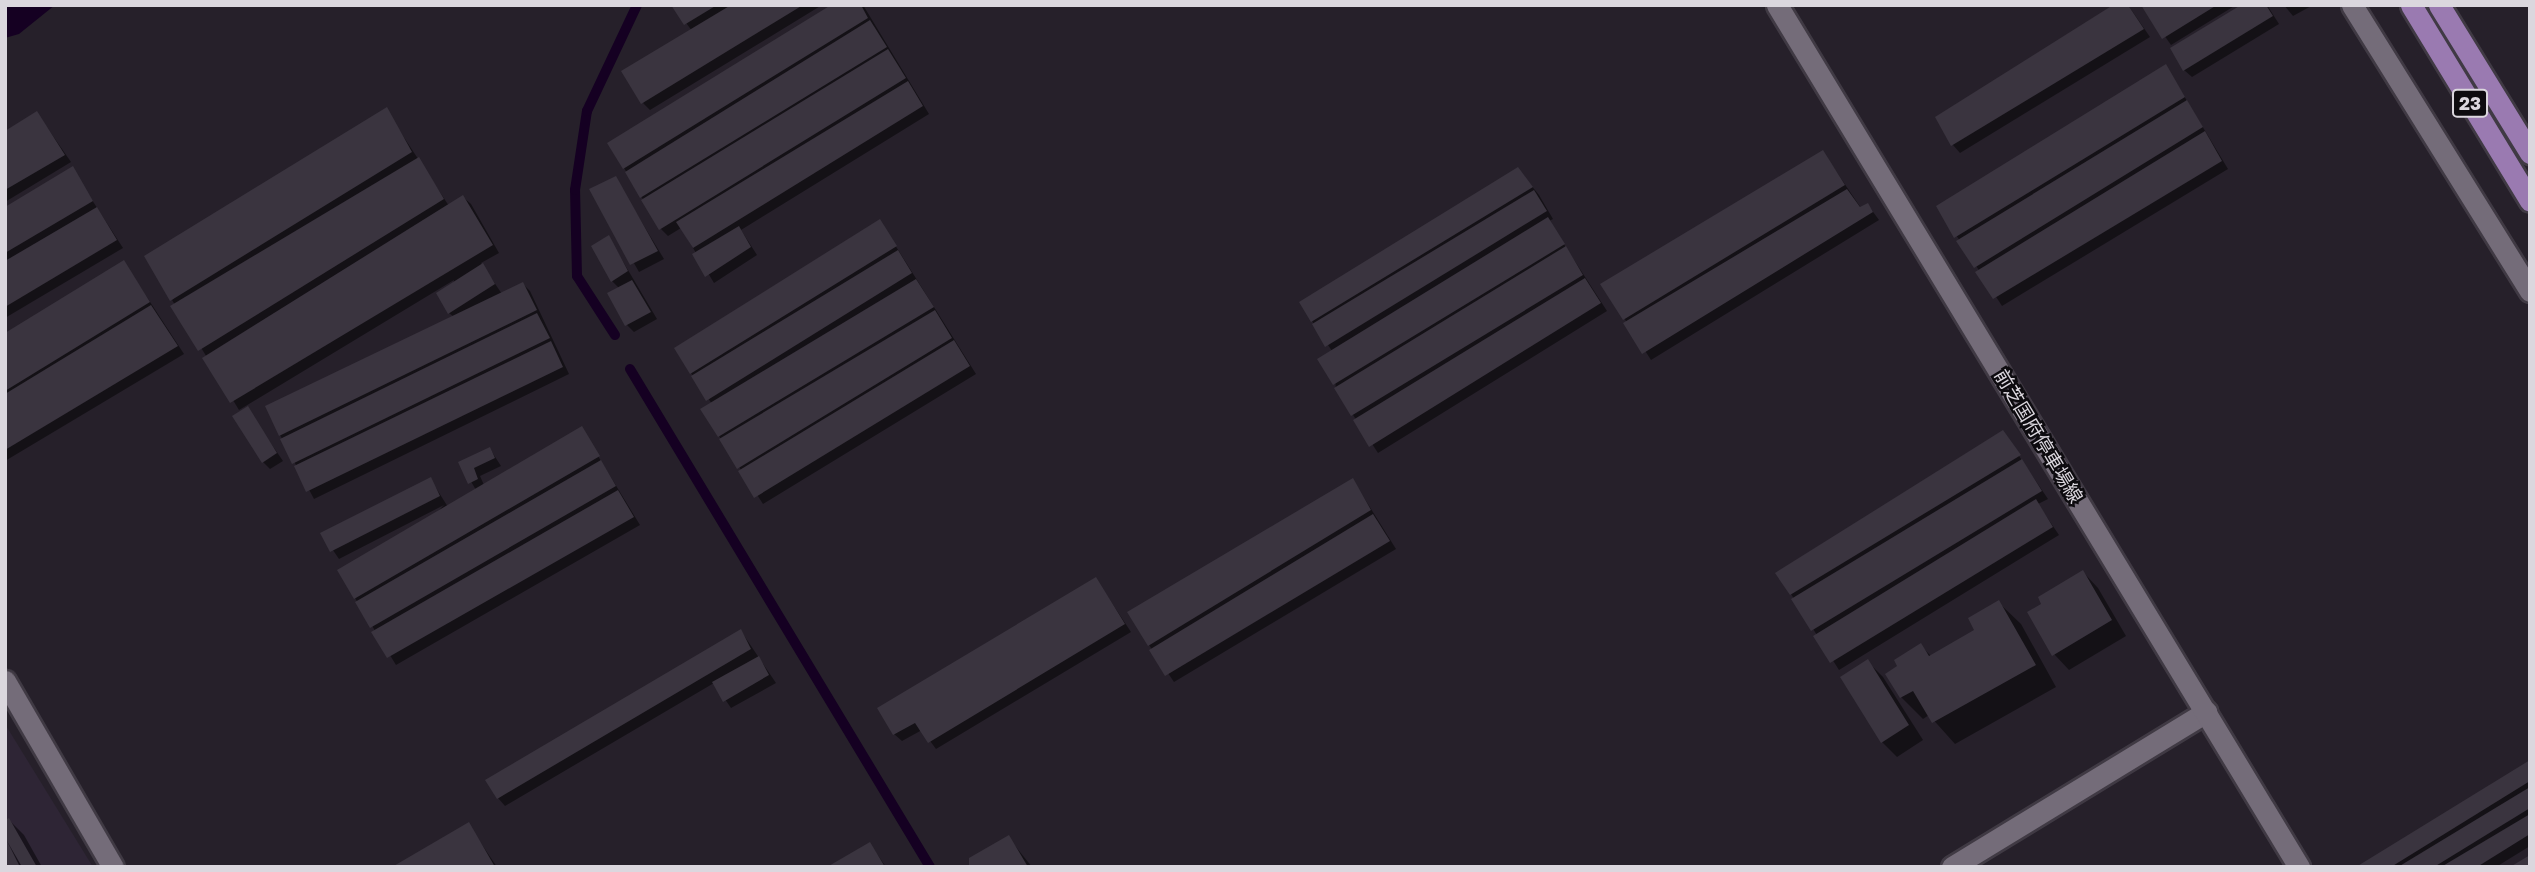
<!DOCTYPE html>
<meta charset="utf-8">
<style>
body{margin:0}
#map{position:relative;width:2535px;height:872px;overflow:hidden;background:#26202a;font-family:"Golos Text","Noto Sans JP",sans-serif}
div>[style]{position:absolute}
[style*='--x']{left:calc(var(--x)*1px);top:calc(var(--y)*1px);width:calc(var(--w)*1px);rotate:calc(var(--a)*1deg)}
.built>*{inset:0;background:#2e2535}
.water>*{inset:0;background:#150022}
.shadow>*{inset:0;background:#0007}
.stream>*{height:10px;margin:-5px;padding:0 5px;transform-origin:5px;border-radius:5px;background:#150022}
.building>*{inset:0;background:#3a343f}
.roads{filter:drop-shadow(2px 0 #403a44) drop-shadow(-2px 0 #403a44) drop-shadow(0 2px #403a44) drop-shadow(0 -2px #403a44)}
.minor>*{height:21px;margin:-10.5px;padding:0 10.5px;transform-origin:10.5px;border-radius:10.5px;background:#746c79}
.secondary>*{height:21px;margin:-10.5px;padding:0 10.5px;transform-origin:10.5px;border-radius:10.5px;background:#746c79}
.trunk>*{height:21px;margin:-10.5px;padding:0 10.5px;transform-origin:10.5px;border-radius:10.5px;background:#9a7ab1}
span{translate:-50% -50%;white-space:nowrap;text-align:center;line-height:1.15;-webkit-text-stroke:5px #0d0b0f;paint-order:stroke}
.shield-label span{padding:2px 5px;background:#0d0b0f;border:2px solid;border-radius:5px;-webkit-text-stroke-width:0}
.shield-label{font-size:18px;color:#dbd7de;font-weight:700}
.street-label{font-size:19px;color:#dbd7de}
.frame{position:absolute;inset:0;border:7px solid #dbd7de;pointer-events:none}
</style>
<div id="map">
<div class="built">
<i style="clip-path:polygon(5px 724px,93px 867px,5px 867px)"></i>
</div>
<div class="water">
<i style="clip-path:polygon(5px 5px,55px 5px,19px 34px,5px 38px)"></i>
</div>
<div class="shadow">
<i style="clip-path:polygon(673px 5px,822px 5px,650px 110px,643px 103px,692px 31px)"></i>
<i style="clip-path:polygon(834px 5px,863px 5px,929px 114px,741px 230px,757px 255px,714px 283px,681px 228px,668px 236px,661px 229px,624px 168px)"></i>
<i style="clip-path:polygon(2128px 5px,2150px 37px,1960px 153px,1953px 145px,1937px 118px)"></i>
<i style="clip-path:polygon(2143px 5px,2236px 5px,2171px 45px)"></i>
<i style="clip-path:polygon(2245px 5px,2267px 5px,2279px 24px,2192px 77px,2184px 70px)"></i>
<i style="clip-path:polygon(2284px 5px,2313px 5px,2293px 16px)"></i>
<i style="clip-path:polygon(2166px 66px,2228px 169px,2002px 306px,1938px 207px)"></i>
<i style="clip-path:polygon(386px 110px,449px 206px,463px 197px,471px 204px,499px 253px,481px 263px,502px 294px,523px 284px,530px 291px,569px 374px,314px 499px,280px 435px,454px 317px,449px 313px,454px 280px,239px 410px,172px 300px)"></i>
<i style="clip-path:polygon(37px 113px,71px 162px,5px 202px,5px 133px)"></i>
<i style="clip-path:polygon(1823px 152px,1861px 208px,1868px 205px,1879px 220px,1651px 360px,1624px 318px)"></i>
<i style="clip-path:polygon(72px 169px,123px 248px,5px 318px,5px 209px)"></i>
<i style="clip-path:polygon(1518px 169px,1539px 195px,1553px 219px,1549px 221px,1607px 311px,1378px 453px,1336px 389px,1332px 351px,1312px 321px)"></i>
<i style="clip-path:polygon(615px 178px,664px 259px,639px 272px,592px 189px)"></i>
<i style="clip-path:polygon(880px 221px,976px 374px,763px 504px,719px 436px,712px 404px,691px 373px)"></i>
<i style="clip-path:polygon(609px 238px,657px 319px,634px 332px,627px 325px,619px 288px,612px 281px)"></i>
<i style="clip-path:polygon(124px 262px,184px 354px,5px 461px,5px 335px)"></i>
<i style="clip-path:polygon(247px 409px,283px 461px,270px 469px,263px 462px)"></i>
<i style="clip-path:polygon(581px 428px,640px 525px,396px 665px,355px 598px,444px 505px,339px 559px,322px 534px,431px 480px,448px 507px,476px 490px,460px 463px,490px 449px,501px 466px,480px 476px,484px 485px)"></i>
<i style="clip-path:polygon(2003px 432px,2048px 499px,2038px 504px,2059px 535px,1839px 670px,1791px 594px)"></i>
<i style="clip-path:polygon(1353px 480px,1396px 549px,1174px 682px,1149px 645px)"></i>
<i style="clip-path:polygon(2083px 572px,2098px 588px,2126px 636px,2069px 670px,2054px 654px)"></i>
<i style="clip-path:polygon(1096px 579px,1131px 632px,936px 749px,922px 730px,902px 741px,894px 734px)"></i>
<i style="clip-path:polygon(1999px 603px,2021px 624px,2056px 687px,1955px 744px,1929px 715px,1923px 719px,1901px 697px,1899px 667px,1921px 646px,1932px 657px,1976px 631px)"></i>
<i style="clip-path:polygon(741px 631px,776px 683px,731px 708px,714px 683px,505px 806px,498px 798px)"></i>
<i style="clip-path:polygon(1867px 661px,1883px 677px,1923px 740px,1897px 757px,1882px 742px)"></i>
<i style="clip-path:polygon(2530px 762px,2530px 846px,2496px 867px,2359px 867px)"></i>
<i style="clip-path:polygon(9px 820px,24px 835px,42px 867px,5px 867px)"></i>
<i style="clip-path:polygon(468px 824px,497px 867px,395px 867px)"></i>
<i style="clip-path:polygon(1008px 837px,1032px 867px,971px 867px)"></i>
<i style="clip-path:polygon(870px 844px,886px 867px,831px 867px)"></i>
</div>
<div class="stream">
<i style="--x:615;--y:335;--w:70;--a:-122.8"></i>
<i style="--x:577;--y:276;--w:86;--a:-91.3"></i>
<i style="--x:575;--y:190;--w:80;--a:-81.4"></i>
<i style="--x:587;--y:111;--w:117;--a:-64.7"></i>
<i style="--x:630;--y:369;--w:581;--a:58.93"></i>
</div>
<div class="building">
<i style="clip-path:polygon(671px 5px,717px 5px,684px 25px)"></i>
<i style="clip-path:polygon(731px 5px,803px 5px,641px 104px,621px 71px)"></i>
<i style="clip-path:polygon(831px 5px,861px 5px,868px 18px,623px 169px,607px 143px)"></i>
<i style="clip-path:polygon(2113px 5px,2128px 5px,2144px 29px,1951px 146px,1935px 117px)"></i>
<i style="clip-path:polygon(2141px 5px,2217px 5px,2162px 39px)"></i>
<i style="clip-path:polygon(2241px 5px,2266px 5px,2273px 16px,2183px 71px,2170px 48px)"></i>
<i style="clip-path:polygon(870px 20px,887px 47px,640px 198px,625px 172px)"></i>
<i style="clip-path:polygon(888px 49px,906px 78px,659px 230px,641px 200px)"></i>
<i style="clip-path:polygon(2166px 64px,2185px 97px,1954px 238px,1936px 206px)"></i>
<i style="clip-path:polygon(908px 81px,923px 106px,693px 248px,676px 222px)"></i>
<i style="clip-path:polygon(2187px 100px,2203px 127px,1974px 268px,1956px 241px)"></i>
<i style="clip-path:polygon(387px 107px,412px 152px,170px 301px,144px 256px)"></i>
<i style="clip-path:polygon(37px 111px,65px 155px,5px 190px,5px 131px)"></i>
<i style="clip-path:polygon(2205px 131px,2222px 161px,1993px 299px,1975px 272px)"></i>
<i style="clip-path:polygon(1823px 150px,1845px 185px,1623px 320px,1600px 284px)"></i>
<i style="clip-path:polygon(419px 157px,444px 199px,198px 351px,170px 306px)"></i>
<i style="clip-path:polygon(73px 166px,93px 201px,5px 253px,5px 207px)"></i>
<i style="clip-path:polygon(1518px 167px,1533px 187px,1311px 322px,1299px 302px)"></i>
<i style="clip-path:polygon(616px 176px,658px 251px,630px 265px,589px 189px)"></i>
<i style="clip-path:polygon(1847px 189px,1860px 207px,1868px 203px,1873px 212px,1642px 354px,1623px 323px)"></i>
<i style="clip-path:polygon(1534px 190px,1547px 211px,1325px 347px,1312px 324px)"></i>
<i style="clip-path:polygon(463px 195px,493px 245px,230px 403px,202px 358px)"></i>
<i style="clip-path:polygon(97px 207px,117px 240px,5px 307px,5px 261px)"></i>
<i style="clip-path:polygon(1548px 217px,1565px 244px,1333px 385px,1317px 359px)"></i>
<i style="clip-path:polygon(880px 219px,897px 246px,690px 374px,674px 348px)"></i>
<i style="clip-path:polygon(739px 226px,751px 247px,705px 277px,692px 254px)"></i>
<i style="clip-path:polygon(609px 235px,628px 271px,611px 282px,591px 246px)"></i>
<i style="clip-path:polygon(1566px 246px,1583px 275px,1351px 416px,1334px 388px)"></i>
<i style="clip-path:polygon(898px 250px,912px 273px,706px 401px,691px 376px)"></i>
<i style="clip-path:polygon(124px 260px,150px 302px,5px 391px,5px 333px)"></i>
<i style="clip-path:polygon(483px 263px,495px 284px,448px 314px,436px 293px)"></i>
<i style="clip-path:polygon(1585px 278px,1601px 303px,1369px 447px,1353px 420px)"></i>
<i style="clip-path:polygon(916px 279px,934px 307px,718px 437px,700px 409px)"></i>
<i style="clip-path:polygon(632px 280px,651px 312px,625px 326px,607px 293px)"></i>
<i style="clip-path:polygon(523px 282px,537px 310px,279px 436px,265px 406px)"></i>
<i style="clip-path:polygon(151px 305px,178px 346px,5px 450px,5px 394px)"></i>
<i style="clip-path:polygon(935px 310px,952px 338px,737px 469px,719px 439px)"></i>
<i style="clip-path:polygon(537px 313px,550px 338px,292px 464px,280px 439px)"></i>
<i style="clip-path:polygon(954px 340px,970px 366px,754px 498px,738px 471px)"></i>
<i style="clip-path:polygon(551px 341px,563px 367px,306px 492px,294px 466px)"></i>
<i style="clip-path:polygon(248px 406px,277px 453px,262px 463px,232px 416px)"></i>
<i style="clip-path:polygon(582px 426px,600px 456px,354px 599px,337px 570px)"></i>
<i style="clip-path:polygon(2003px 430px,2021px 455px,1790px 595px,1775px 573px)"></i>
<i style="clip-path:polygon(490px 447px,495px 458px,474px 468px,478px 479px,468px 484px,458px 462px)"></i>
<i style="clip-path:polygon(2022px 459px,2042px 491px,1811px 631px,1791px 599px)"></i>
<i style="clip-path:polygon(601px 460px,616px 486px,370px 628px,355px 602px)"></i>
<i style="clip-path:polygon(431px 477px,440px 496px,330px 552px,320px 533px)"></i>
<i style="clip-path:polygon(1353px 478px,1371px 510px,1148px 646px,1127px 612px)"></i>
<i style="clip-path:polygon(618px 490px,634px 517px,387px 658px,371px 632px)"></i>
<i style="clip-path:polygon(2036px 499px,2053px 527px,1830px 663px,1813px 636px)"></i>
<i style="clip-path:polygon(1373px 514px,1390px 541px,1165px 676px,1149px 650px)"></i>
<i style="clip-path:polygon(2083px 570px,2112px 620px,2052px 656px,2027px 612px,2041px 604px,2038px 597px)"></i>
<i style="clip-path:polygon(1096px 577px,1125px 624px,928px 743px,915px 723px,893px 735px,877px 708px)"></i>
<i style="clip-path:polygon(1999px 600px,2036px 665px,1932px 723px,1913px 691px,1900px 698px,1885px 674px,1897px 666px,1894px 660px,1921px 643px,1929px 656px,1974px 630px,1968px 618px)"></i>
<i style="clip-path:polygon(741px 629px,751px 649px,497px 799px,485px 780px)"></i>
<i style="clip-path:polygon(759px 656px,769px 675px,723px 702px,712px 682px)"></i>
<i style="clip-path:polygon(1868px 659px,1909px 725px,1881px 743px,1840px 677px)"></i>
<i style="clip-path:polygon(2530px 760px,2530px 781px,2391px 867px,2356px 867px)"></i>
<i style="clip-path:polygon(2530px 787px,2530px 808px,2434px 867px,2398px 867px)"></i>
<i style="clip-path:polygon(2530px 814px,2530px 834px,2477px 867px,2441px 867px)"></i>
<i style="clip-path:polygon(9px 818px,37px 867px,22px 867px,7px 841px,20px 867px,5px 867px,5px 820px)"></i>
<i style="clip-path:polygon(469px 822px,495px 867px,392px 867px)"></i>
<i style="clip-path:polygon(1009px 835px,1028px 867px,969px 867px,969px 858px)"></i>
<i style="clip-path:polygon(870px 842px,885px 867px,827px 867px)"></i>
<i style="clip-path:polygon(2530px 855px,2530px 867px,2510px 867px)"></i>
</div>
<div class="roads">
<div class="minor">
<i style="--x:2352;--y:5;--w:337;--a:58.1"></i>
<i style="--x:5;--y:681;--w:215;--a:59.9"></i>
<i style="--x:1952;--y:867;--w:298;--a:-31.4"></i>
</div>
<div class="secondary">
<i style="--x:1777;--y:5;--w:1008;--a:58.8"></i>
</div>
<div class="trunk">
<i style="--x:2411;--y:5;--w:229;--a:58.7"></i>
<i style="--x:2439;--y:5;--w:174;--a:58.4"></i>
</div>
</div>
<div class="shield-label">
<span style="left:2470px;top:103px">23</span>
</div>
<div class="street-label">
<span style="left:2039px;top:436px;rotate:59deg">前芝国府停車場線</span>
</div>
<div class="frame"></div>
</div>
